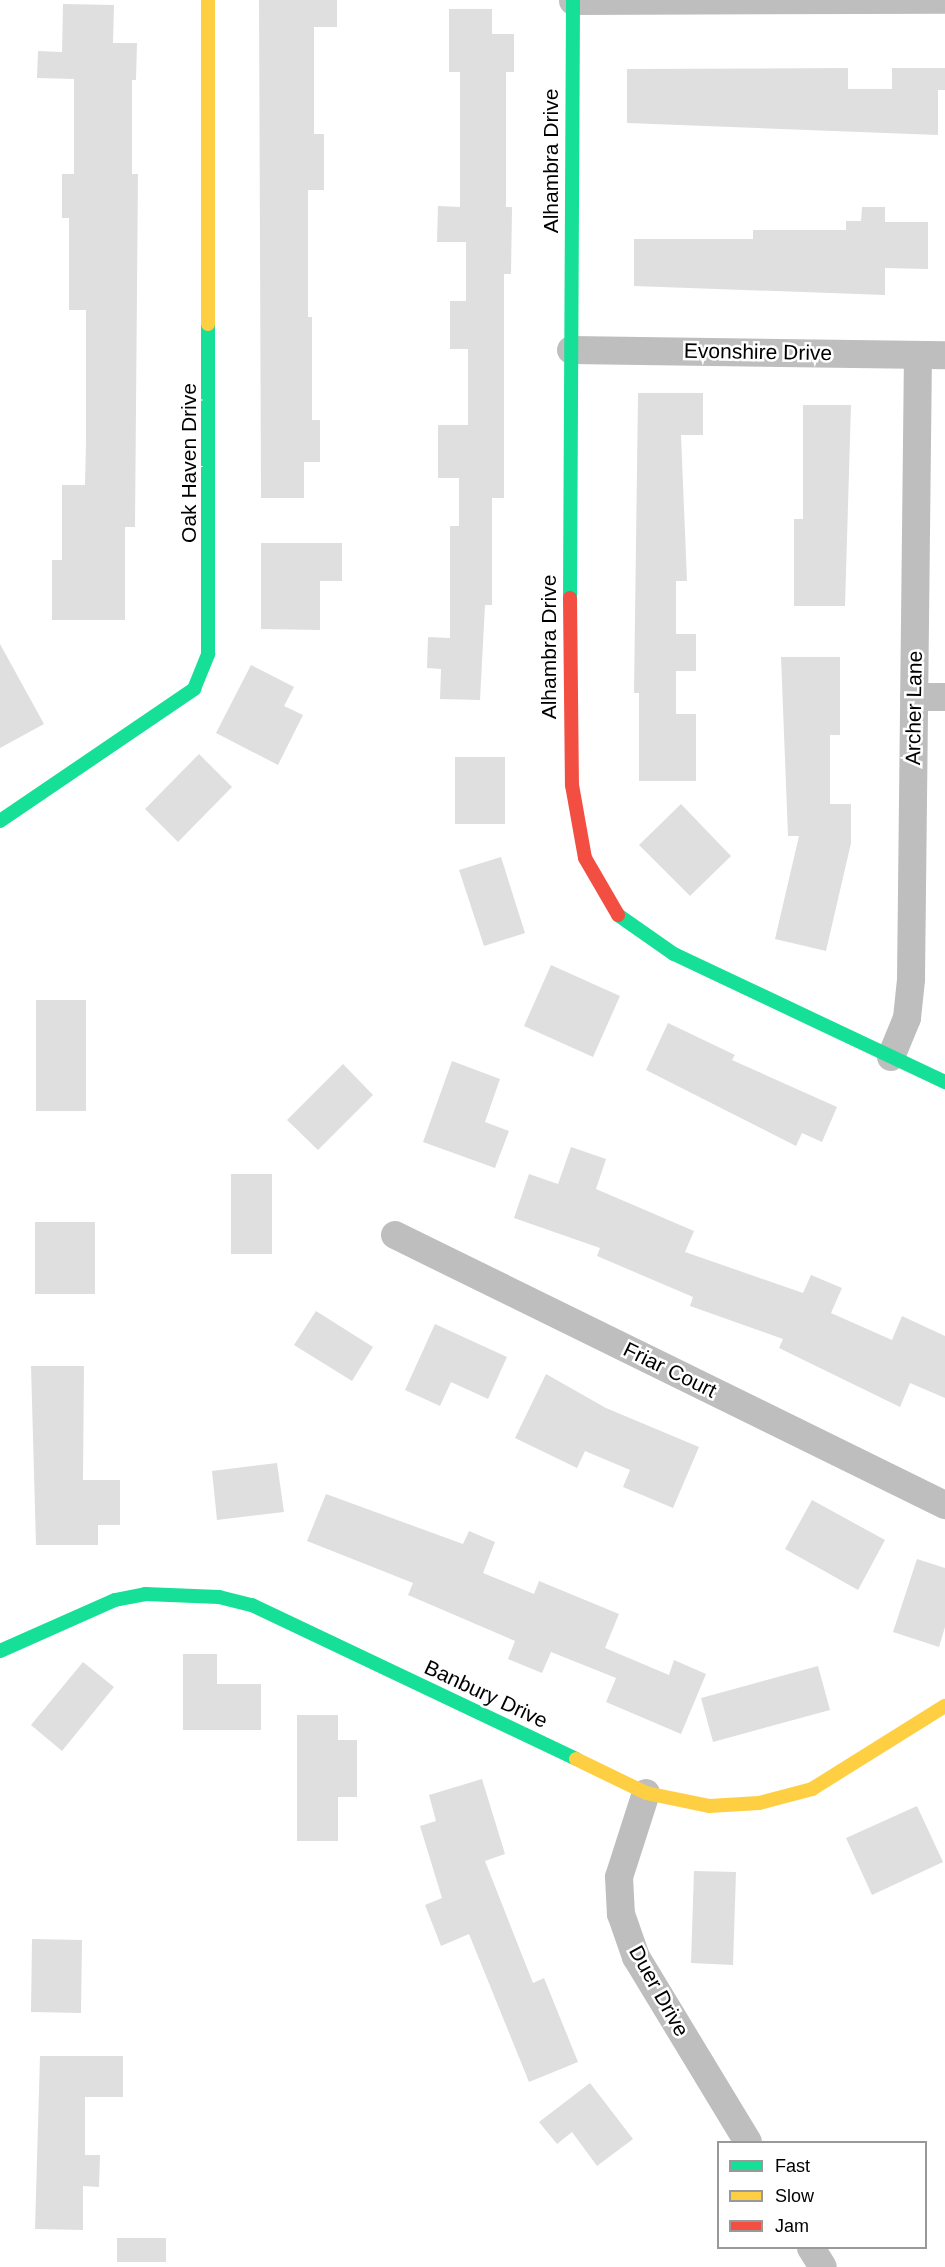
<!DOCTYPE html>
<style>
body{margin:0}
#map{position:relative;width:945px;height:2267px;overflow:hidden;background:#fff;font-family:Arial,sans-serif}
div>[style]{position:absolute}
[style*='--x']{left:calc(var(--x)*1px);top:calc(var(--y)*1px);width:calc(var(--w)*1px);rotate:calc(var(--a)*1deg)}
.building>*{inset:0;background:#dfdfdf}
.street>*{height:28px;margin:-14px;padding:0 14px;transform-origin:14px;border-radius:14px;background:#bebebe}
.fast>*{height:14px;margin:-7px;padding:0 7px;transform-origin:7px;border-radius:7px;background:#16e098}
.slow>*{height:14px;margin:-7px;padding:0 7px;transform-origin:7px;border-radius:7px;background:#ffcf43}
.jam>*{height:14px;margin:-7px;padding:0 7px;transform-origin:7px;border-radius:7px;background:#f24e42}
span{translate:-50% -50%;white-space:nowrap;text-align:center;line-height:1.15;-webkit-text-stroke:5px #fff;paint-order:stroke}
.street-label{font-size:21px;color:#000}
.legend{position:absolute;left:717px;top:2141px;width:210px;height:108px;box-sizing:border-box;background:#fff;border:2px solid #999;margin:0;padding:8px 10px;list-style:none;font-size:18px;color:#000}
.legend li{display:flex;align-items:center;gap:12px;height:30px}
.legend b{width:30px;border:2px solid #999}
</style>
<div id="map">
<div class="building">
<i style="clip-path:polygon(259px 0,337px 0,337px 27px,314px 27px,314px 134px,324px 134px,324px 190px,308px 190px,308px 317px,312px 317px,312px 420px,320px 420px,320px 462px,304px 462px,304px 498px,261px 498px)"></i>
<i style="clip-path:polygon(63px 4px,114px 5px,113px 43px,137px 43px,136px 80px,132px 80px,132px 174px,138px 174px,135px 527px,125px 527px,125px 620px,52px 620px,52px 560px,62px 560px,62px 485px,85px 485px,86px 441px,86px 310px,69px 310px,69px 218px,62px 218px,62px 174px,74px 174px,74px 79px,37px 78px,38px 51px,62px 52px)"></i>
<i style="clip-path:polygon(449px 9px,492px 9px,492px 34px,514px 34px,514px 72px,506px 72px,506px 207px,512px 207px,511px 274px,504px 274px,504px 498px,492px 498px,492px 605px,485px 605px,480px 700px,440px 699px,441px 669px,427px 668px,428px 637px,450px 638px,450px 526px,459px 526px,459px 478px,438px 478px,438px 425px,468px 425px,468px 349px,450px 349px,450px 301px,466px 301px,466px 242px,437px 242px,438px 206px,460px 207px,460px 72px,449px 72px)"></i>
<i style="clip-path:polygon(848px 68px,848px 89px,892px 89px,892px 68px,945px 68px,945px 90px,938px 90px,938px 135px,627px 123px,627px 69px)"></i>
<i style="clip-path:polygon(862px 207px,885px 207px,885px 222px,928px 222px,928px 269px,885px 268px,885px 295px,634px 286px,634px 239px,753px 239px,753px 230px,846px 230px,846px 221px,861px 221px)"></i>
<i style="clip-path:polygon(638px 393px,703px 393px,703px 435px,681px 435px,687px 581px,676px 581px,676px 634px,696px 634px,696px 671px,676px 671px,676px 714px,696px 714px,696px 781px,639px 781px,639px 693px,634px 693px)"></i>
<i style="clip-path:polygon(803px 405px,851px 405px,845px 606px,794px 606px,794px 519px,803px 519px)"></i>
<i style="clip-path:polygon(261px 543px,342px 543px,342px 581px,320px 581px,320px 630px,261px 629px)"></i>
<i style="clip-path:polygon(0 644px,44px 724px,0 748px)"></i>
<i style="clip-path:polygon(781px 657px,840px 657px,840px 735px,830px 735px,830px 804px,851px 804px,851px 843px,826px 951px,775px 939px,799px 836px,788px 836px)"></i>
<i style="clip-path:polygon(251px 665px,294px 687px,284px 706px,303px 715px,278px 765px,216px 733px)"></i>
<i style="clip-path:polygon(199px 754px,232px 787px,178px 842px,145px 809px)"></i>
<i style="clip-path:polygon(455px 757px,505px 757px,505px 824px,455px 824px)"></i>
<i style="clip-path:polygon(681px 804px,731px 856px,690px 896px,639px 845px)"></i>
<i style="clip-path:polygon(501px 857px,525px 933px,484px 946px,459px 870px)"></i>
<i style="clip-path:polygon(551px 965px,620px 996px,593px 1057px,524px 1026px)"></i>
<i style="clip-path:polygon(36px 1000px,86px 1000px,86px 1111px,36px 1111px)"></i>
<i style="clip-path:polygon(668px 1023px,735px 1055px,732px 1060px,837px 1107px,822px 1142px,802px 1133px,796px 1146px,646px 1070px)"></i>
<i style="clip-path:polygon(452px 1061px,500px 1079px,485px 1122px,509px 1131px,495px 1168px,423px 1142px)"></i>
<i style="clip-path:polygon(343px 1064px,373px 1095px,318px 1150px,287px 1120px)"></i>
<i style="clip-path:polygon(571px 1147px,606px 1159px,596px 1189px,694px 1231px,685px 1252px,803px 1293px,811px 1275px,842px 1288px,831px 1313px,892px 1340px,902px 1316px,945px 1336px,945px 1398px,910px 1383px,900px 1407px,779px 1348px,783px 1339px,690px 1306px,693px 1297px,597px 1256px,600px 1248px,514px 1218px,529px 1174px,558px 1184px)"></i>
<i style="clip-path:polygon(231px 1174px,272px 1174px,272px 1254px,231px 1254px)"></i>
<i style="clip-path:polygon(35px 1222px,95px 1222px,95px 1294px,35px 1294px)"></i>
<i style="clip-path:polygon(316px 1311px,373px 1347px,352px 1381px,294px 1345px)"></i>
<i style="clip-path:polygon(435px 1324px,507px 1357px,488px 1399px,451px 1382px,440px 1406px,405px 1390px)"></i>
<i style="clip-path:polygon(31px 1366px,84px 1366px,83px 1480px,120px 1480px,120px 1525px,98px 1525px,98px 1545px,36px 1545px)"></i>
<i style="clip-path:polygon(546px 1374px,606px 1408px,699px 1447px,673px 1508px,623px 1487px,630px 1470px,585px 1451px,577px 1468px,515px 1438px)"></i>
<i style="clip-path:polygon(277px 1463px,284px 1512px,217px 1520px,212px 1471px)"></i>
<i style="clip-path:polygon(326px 1494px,463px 1544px,469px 1531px,495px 1542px,483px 1573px,534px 1594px,539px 1581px,619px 1614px,605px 1648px,669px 1675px,674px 1660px,706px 1674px,681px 1734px,606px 1702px,616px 1678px,551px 1652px,542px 1673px,508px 1659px,515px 1641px,408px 1595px,413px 1583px,307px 1541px)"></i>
<i style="clip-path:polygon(812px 1500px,885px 1540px,858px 1590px,785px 1549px)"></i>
<i style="clip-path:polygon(917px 1559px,945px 1568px,945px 1627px,939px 1647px,893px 1632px)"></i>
<i style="clip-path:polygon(183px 1654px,217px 1654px,217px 1684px,261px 1684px,261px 1730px,183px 1730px)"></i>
<i style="clip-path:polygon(83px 1662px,114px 1687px,62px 1751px,31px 1725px)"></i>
<i style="clip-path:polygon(818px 1666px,830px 1710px,713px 1742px,701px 1698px)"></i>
<i style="clip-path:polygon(297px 1715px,338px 1715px,338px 1740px,357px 1740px,357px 1797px,338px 1797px,338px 1841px,297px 1841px)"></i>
<i style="clip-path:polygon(482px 1779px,505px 1854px,485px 1861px,533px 1983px,544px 1978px,578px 2062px,529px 2082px,469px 1934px,441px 1946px,425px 1905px,442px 1898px,420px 1826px,436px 1821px,429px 1795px)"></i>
<i style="clip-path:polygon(917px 1806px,943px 1862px,872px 1895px,846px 1838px)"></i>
<i style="clip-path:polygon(694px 1871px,736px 1872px,733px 1965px,691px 1963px)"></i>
<i style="clip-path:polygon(32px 1939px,82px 1940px,81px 2013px,31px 2012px)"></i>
<i style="clip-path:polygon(40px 2056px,123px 2056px,123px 2097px,85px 2097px,85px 2155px,100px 2155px,99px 2187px,83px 2186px,83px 2230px,35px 2229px)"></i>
<i style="clip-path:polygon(590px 2083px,633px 2139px,597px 2166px,572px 2132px,557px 2144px,539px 2122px)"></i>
<i style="clip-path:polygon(117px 2238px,166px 2238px,166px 2262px,117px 2262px)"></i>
</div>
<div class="street">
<i style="--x:573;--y:1;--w:372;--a:-0.2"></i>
<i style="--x:571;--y:350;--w:374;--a:0.8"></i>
<i style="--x:914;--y:697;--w:31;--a:0"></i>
<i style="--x:891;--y:1057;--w:42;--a:-67.7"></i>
<i style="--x:907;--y:1018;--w:39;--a:-84"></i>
<i style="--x:911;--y:979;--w:624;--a:-89.36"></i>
<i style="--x:395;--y:1235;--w:613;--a:26.15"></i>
<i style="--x:646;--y:1793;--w:88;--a:107.8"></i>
<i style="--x:619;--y:1877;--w:37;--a:87"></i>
<i style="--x:621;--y:1914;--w:46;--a:70.8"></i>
<i style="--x:636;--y:1957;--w:216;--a:58.8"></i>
<i style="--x:811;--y:2248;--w:22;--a:58"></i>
</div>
<div class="fast">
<i style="--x:570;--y:598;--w:598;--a:-89.71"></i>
<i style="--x:0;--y:821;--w:235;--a:-34.2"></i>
<i style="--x:194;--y:689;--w:38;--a:-68"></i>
<i style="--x:208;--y:654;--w:330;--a:-90"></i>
<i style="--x:618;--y:915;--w:68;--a:34.9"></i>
<i style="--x:674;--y:954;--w:300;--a:25.3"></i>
<i style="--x:0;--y:1651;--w:126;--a:-23.9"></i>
<i style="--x:115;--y:1600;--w:31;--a:-11"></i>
<i style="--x:145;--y:1594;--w:74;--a:2.3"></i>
<i style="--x:219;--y:1597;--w:34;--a:14"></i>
<i style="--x:252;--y:1605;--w:359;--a:25.4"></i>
</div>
<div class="slow">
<i style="--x:208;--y:0;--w:324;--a:90"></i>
<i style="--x:576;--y:1759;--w:78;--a:25.9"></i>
<i style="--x:646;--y:1793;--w:64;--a:11.7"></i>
<i style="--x:709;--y:1806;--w:50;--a:-3.4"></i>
<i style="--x:759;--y:1803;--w:55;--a:-14.8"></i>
<i style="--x:812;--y:1789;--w:157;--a:-32"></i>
</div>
<div class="jam">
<i style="--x:570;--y:598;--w:187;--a:89.4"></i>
<i style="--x:572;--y:785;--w:74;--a:79.9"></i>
<i style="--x:585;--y:858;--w:66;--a:59.9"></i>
</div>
<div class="street-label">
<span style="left:551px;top:161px;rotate:-90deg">Alhambra Drive</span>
<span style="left:758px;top:352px;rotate:1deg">Evonshire Drive</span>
<span style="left:189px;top:463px;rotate:-90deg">Oak Haven Drive</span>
<span style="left:549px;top:647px;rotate:-90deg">Alhambra Drive</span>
<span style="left:914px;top:708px;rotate:-89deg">Archer Lane</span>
<span style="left:670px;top:1370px;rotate:26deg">Friar Court</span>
<span style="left:486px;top:1694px;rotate:25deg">Banbury Drive</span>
<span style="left:659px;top:1991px;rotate:61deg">Duer Drive</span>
</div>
<ul class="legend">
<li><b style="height:8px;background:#16e098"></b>Fast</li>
<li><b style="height:8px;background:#ffcf43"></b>Slow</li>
<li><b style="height:8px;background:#f24e42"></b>Jam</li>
</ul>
</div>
